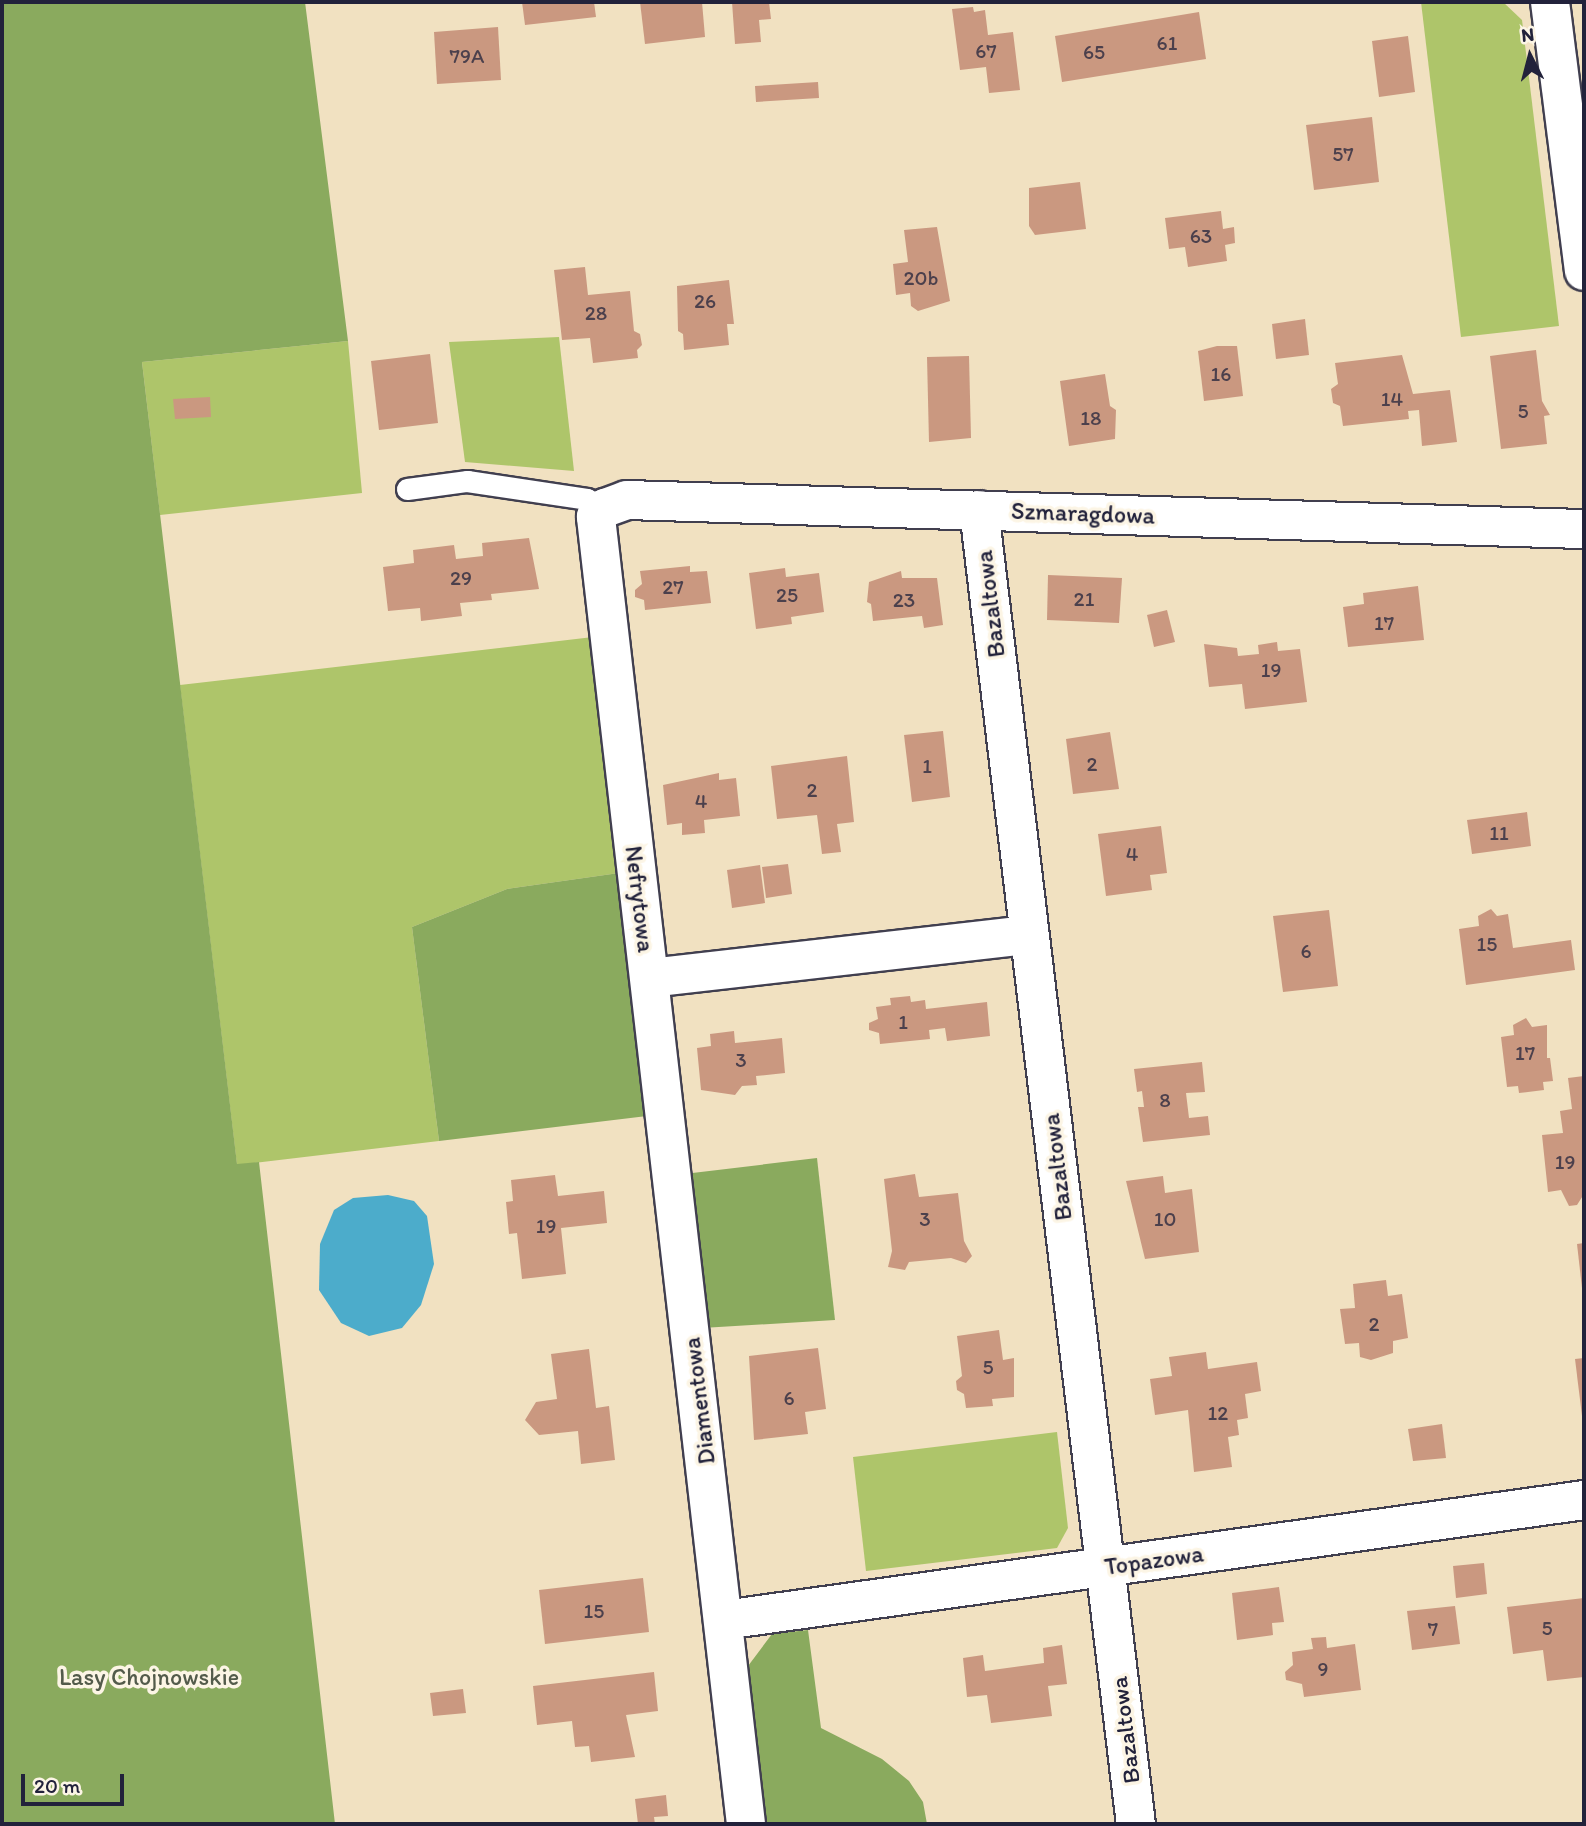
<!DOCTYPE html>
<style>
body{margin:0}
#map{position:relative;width:1586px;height:1826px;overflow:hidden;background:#f1e1c1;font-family:Itim,sans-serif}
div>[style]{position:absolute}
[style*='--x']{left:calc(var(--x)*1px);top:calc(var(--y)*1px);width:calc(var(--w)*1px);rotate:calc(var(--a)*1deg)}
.green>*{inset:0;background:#aec56a}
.forest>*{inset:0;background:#8aaa5e}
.water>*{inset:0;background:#4caccb}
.building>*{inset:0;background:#ca9880}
.roads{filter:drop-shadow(2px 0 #413f4f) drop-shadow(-2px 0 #413f4f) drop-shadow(0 2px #413f4f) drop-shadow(0 -2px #413f4f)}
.lane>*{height:21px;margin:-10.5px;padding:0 10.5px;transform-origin:10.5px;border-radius:10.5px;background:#fff}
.street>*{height:38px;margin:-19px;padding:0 19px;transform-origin:19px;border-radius:19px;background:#fff}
span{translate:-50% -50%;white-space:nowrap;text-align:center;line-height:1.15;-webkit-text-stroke:7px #fcf5e5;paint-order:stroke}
.number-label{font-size:21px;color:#4c404c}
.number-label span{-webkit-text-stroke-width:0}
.street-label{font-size:24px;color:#22223b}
.park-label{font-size:24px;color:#535b4b}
.frame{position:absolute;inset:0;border:4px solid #22223b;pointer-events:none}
.north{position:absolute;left:1495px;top:21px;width:70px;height:70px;-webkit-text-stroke:5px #fcf5e5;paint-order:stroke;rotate:354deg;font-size:19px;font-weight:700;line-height:28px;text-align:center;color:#22223b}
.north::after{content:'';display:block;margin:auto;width:24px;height:32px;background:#22223b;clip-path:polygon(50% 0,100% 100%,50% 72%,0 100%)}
.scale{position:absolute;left:21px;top:1774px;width:103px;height:32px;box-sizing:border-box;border:4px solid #22223b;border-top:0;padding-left:9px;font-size:21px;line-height:24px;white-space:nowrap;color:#22223b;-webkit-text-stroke:5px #fcf5e5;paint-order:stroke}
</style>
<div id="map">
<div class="green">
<i style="clip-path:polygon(1421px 2px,1503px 2px,1522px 20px,1559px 326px,1461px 337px)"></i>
<i style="clip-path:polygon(559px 337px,574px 471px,465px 462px,449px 342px)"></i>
<i style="clip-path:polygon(348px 341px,362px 493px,160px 515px,142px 362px)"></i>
<i style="clip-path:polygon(593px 637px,619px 873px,507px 889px,412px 927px,439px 1141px,237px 1165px,180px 685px)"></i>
<i style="clip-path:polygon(1057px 1432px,1068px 1528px,1057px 1548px,866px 1571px,853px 1457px)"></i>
</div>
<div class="forest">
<i style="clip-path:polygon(2px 2px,305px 2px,348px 341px,142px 362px,237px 1164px,259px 1162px,335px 1824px,2px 1824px)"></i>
<i style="clip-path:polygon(619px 873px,647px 1116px,439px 1141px,412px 927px,507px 889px)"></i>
<i style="clip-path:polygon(817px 1158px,835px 1320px,702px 1328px,684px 1174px)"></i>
<i style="clip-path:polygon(808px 1630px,821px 1728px,882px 1759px,909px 1781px,923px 1802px,927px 1824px,759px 1824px,742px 1674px,772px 1634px)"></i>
</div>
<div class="water">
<i style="clip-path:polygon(388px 1195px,414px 1201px,427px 1216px,434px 1264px,421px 1305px,402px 1328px,369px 1336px,341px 1323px,319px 1290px,320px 1244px,334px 1210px,353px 1198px)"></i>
</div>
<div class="building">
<i style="clip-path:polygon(522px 2px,594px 2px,596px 17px,525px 25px)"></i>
<i style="clip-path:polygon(640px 2px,702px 2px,705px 37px,645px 44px)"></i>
<i style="clip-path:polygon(732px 2px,769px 2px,771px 19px,759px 20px,761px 42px,735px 44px)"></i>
<i style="clip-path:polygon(973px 7px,974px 12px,985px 10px,988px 35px,1013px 32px,1020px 90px,989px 93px,986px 67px,960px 70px,952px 9px)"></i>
<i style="clip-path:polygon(1199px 12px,1206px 59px,1062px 82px,1055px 36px)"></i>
<i style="clip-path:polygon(498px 27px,501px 80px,437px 84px,434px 32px)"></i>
<i style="clip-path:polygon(1408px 36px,1415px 92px,1379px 97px,1372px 41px)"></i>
<i style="clip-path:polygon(818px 82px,819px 98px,756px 102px,755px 86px)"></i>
<i style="clip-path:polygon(1372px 117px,1379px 182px,1314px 190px,1306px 125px)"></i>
<i style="clip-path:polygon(1080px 182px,1086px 229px,1035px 235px,1029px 226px,1029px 188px)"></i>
<i style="clip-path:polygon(1221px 211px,1223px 229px,1234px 227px,1235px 243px,1225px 245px,1227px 261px,1188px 267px,1185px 247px,1169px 249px,1165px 218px)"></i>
<i style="clip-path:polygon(937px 227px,950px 301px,918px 311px,911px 306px,910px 293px,896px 295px,893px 264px,908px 262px,904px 230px)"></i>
<i style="clip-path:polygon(585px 267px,588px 295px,630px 291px,634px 331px,640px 334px,642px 345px,637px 350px,638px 358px,593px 363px,590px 338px,562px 340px,554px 270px)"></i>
<i style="clip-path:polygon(729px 280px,734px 324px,727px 324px,729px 345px,684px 350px,683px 334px,678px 331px,677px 286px)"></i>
<i style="clip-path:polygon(1305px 319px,1309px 355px,1276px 359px,1272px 324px)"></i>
<i style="clip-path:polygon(1217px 346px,1237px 346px,1243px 396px,1204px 401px,1198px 351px)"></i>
<i style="clip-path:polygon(1536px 350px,1542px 401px,1550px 415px,1544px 416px,1547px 444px,1501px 449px,1490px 356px)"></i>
<i style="clip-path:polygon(430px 354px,438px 423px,379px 430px,371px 361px)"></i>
<i style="clip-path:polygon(1402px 355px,1413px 394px,1450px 390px,1457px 442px,1422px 446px,1419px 410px,1408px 411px,1409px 419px,1343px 426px,1340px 406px,1333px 403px,1331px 389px,1338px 384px,1335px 363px)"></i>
<i style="clip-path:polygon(969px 356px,971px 438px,929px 442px,927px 357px)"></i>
<i style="clip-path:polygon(1105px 374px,1110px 406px,1116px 410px,1115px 439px,1069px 446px,1060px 381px)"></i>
<i style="clip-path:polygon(210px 397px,211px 417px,175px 419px,173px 399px)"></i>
<i style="clip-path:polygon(529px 538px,539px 589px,491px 594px,492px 600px,460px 603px,462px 616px,421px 621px,420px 608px,388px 611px,383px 567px,414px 563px,413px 550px,454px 545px,456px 559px,483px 556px,482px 543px)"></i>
<i style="clip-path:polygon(690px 566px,690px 572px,707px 571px,711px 603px,645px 610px,644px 600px,635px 597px,635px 590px,642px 584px,640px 571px)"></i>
<i style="clip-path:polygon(785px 568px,786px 577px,819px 573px,824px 612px,791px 617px,792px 624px,756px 629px,749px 573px)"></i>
<i style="clip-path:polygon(901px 571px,902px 578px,937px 578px,943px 625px,924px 628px,922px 616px,873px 621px,871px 604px,867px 602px,869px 582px)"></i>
<i style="clip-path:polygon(1048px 575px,1122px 578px,1119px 623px,1047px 620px)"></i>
<i style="clip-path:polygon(1418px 586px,1424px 640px,1348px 647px,1343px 607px,1364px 604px,1363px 593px)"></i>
<i style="clip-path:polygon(1167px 610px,1175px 642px,1154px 647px,1147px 615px)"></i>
<i style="clip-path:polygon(1277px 642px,1278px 651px,1300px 649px,1307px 702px,1245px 709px,1242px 684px,1209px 687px,1204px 644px,1237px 648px,1238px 656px,1259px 654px,1258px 645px)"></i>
<i style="clip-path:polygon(943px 731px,950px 797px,912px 802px,904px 735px)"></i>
<i style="clip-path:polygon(1110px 732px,1119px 789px,1073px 794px,1066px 739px)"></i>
<i style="clip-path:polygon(847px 756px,854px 822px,837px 824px,841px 852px,822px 854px,817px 815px,777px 819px,771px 766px)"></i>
<i style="clip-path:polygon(719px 773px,719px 780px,736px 778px,740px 816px,704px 820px,705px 833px,682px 835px,682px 823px,667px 825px,663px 785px)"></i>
<i style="clip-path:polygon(1527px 812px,1531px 846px,1472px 854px,1467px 820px)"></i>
<i style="clip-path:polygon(1161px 826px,1167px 873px,1150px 875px,1152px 890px,1106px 896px,1098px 834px)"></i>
<i style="clip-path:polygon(788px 864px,792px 894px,766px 898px,762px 867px)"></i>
<i style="clip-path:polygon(760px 865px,765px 903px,732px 908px,727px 870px)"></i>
<i style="clip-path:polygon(1491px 909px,1497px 916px,1508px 914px,1513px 948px,1571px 940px,1575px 970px,1466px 985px,1459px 929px,1479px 926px,1478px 916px)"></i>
<i style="clip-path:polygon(1329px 910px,1338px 986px,1283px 992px,1273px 916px)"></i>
<i style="clip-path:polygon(910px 996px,911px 1002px,925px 1000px,926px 1009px,987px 1002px,990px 1036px,947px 1041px,945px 1028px,929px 1030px,930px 1039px,880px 1044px,879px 1033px,869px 1030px,869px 1023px,878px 1019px,876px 1007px,891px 1005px,890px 998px)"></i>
<i style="clip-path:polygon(1526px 1018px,1532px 1027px,1547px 1025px,1547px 1058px,1550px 1058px,1553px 1081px,1543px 1082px,1544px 1090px,1519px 1093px,1518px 1086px,1507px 1087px,1501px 1037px,1514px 1035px,1513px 1025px)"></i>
<i style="clip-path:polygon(734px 1031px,735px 1043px,782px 1038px,785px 1073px,756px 1076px,757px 1085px,742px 1086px,735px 1095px,701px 1090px,697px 1048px,711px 1046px,710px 1034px)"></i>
<i style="clip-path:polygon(1202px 1062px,1205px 1092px,1186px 1093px,1189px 1118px,1208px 1116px,1210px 1135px,1143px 1142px,1138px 1107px,1144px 1107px,1142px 1091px,1137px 1092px,1134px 1069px)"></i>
<i style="clip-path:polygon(1584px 1076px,1584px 1194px,1577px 1205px,1569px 1206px,1561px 1190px,1548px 1192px,1542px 1135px,1563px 1133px,1560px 1111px,1572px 1109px,1568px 1078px)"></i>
<i style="clip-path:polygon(915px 1174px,919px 1197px,958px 1193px,964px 1241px,972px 1256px,966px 1263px,951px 1258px,909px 1262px,905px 1270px,888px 1267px,892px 1251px,884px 1179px)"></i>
<i style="clip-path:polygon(555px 1175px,558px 1196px,604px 1191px,607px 1223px,561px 1228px,566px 1274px,522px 1279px,517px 1233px,509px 1234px,506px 1202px,513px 1201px,511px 1180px)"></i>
<i style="clip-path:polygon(1163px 1176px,1165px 1193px,1192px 1189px,1199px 1252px,1145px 1259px,1126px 1181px)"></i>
<i style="clip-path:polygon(1584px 1243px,1584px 1288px,1582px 1288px,1577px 1244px)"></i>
<i style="clip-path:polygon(1386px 1280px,1388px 1296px,1402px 1294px,1408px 1338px,1393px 1341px,1393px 1353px,1371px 1360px,1360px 1357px,1359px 1343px,1345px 1344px,1340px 1309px,1355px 1308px,1353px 1284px)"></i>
<i style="clip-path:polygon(999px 1330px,1003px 1360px,1014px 1358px,1014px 1397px,992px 1399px,993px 1406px,966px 1408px,964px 1394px,957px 1390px,956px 1381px,962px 1376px,957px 1336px)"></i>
<i style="clip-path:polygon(818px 1348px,826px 1409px,805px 1412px,808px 1434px,754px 1440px,749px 1356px)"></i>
<i style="clip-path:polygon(589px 1349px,596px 1408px,609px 1406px,615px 1460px,581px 1464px,578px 1431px,539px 1435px,525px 1420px,536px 1402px,557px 1399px,551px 1354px)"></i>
<i style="clip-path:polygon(1206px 1352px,1208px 1369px,1257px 1362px,1261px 1391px,1245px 1394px,1248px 1418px,1237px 1420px,1239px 1435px,1228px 1437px,1232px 1467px,1194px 1472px,1188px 1410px,1155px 1415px,1150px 1379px,1172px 1376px,1169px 1357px)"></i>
<i style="clip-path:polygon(1584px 1358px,1584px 1424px,1583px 1424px,1575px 1359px)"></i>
<i style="clip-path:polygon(1442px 1424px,1446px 1458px,1413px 1461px,1408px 1429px)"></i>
<i style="clip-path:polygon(1484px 1563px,1487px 1594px,1456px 1598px,1453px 1566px)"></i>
<i style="clip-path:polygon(643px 1578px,649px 1632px,545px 1644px,539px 1590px)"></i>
<i style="clip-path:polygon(1279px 1587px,1284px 1622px,1272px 1623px,1273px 1635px,1237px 1640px,1232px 1593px)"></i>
<i style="clip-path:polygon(1584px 1598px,1584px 1677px,1547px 1681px,1543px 1650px,1513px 1654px,1507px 1607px)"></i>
<i style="clip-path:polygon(1455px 1606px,1460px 1644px,1412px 1650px,1407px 1611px)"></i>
<i style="clip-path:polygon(1326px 1637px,1327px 1648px,1355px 1644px,1361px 1690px,1304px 1697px,1302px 1684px,1286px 1680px,1285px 1672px,1293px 1665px,1292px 1652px,1313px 1649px,1311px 1638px)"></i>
<i style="clip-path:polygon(1062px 1645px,1067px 1684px,1048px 1686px,1052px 1716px,991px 1723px,987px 1695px,967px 1697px,963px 1658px,983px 1655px,985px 1671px,1044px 1663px,1043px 1648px)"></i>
<i style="clip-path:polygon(654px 1672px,658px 1711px,626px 1715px,635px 1757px,591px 1762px,589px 1746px,575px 1747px,572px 1721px,537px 1725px,533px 1686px)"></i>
<i style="clip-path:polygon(463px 1689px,466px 1713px,433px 1716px,430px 1693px)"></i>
<i style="clip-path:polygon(666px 1795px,668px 1816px,654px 1817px,655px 1824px,638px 1824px,635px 1799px)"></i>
</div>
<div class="roads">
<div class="lane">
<i style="--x:407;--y:489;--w:61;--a:-7.6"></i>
<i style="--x:467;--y:481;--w:121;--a:8.5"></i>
<i style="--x:587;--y:499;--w:20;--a:27"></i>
</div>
<div class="street">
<i style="--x:1550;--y:2;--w:271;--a:82.8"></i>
<i style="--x:979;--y:510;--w:1323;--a:83.19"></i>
<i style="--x:650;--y:978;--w:381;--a:-6.5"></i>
<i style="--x:724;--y:1620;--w:868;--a:-7.94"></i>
<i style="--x:746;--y:1824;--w:1316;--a:-96.55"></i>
<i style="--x:596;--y:517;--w:13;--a:-45"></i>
<i style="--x:605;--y:508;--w:23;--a:-20"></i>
<i style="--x:627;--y:500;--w:957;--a:1.74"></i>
</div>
</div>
<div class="number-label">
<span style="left:1167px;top:43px">61</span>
<span style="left:986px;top:51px">67</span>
<span style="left:1094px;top:52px">65</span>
<span style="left:467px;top:56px">79A</span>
<span style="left:1343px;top:154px">57</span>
<span style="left:1201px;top:236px">63</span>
<span style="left:921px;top:278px">20b</span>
<span style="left:705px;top:301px">26</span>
<span style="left:596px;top:313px">28</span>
<span style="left:1221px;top:374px">16</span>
<span style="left:1392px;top:399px">14</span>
<span style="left:1523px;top:411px">5</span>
<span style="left:1091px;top:418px">18</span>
<span style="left:461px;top:578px">29</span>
<span style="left:673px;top:587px">27</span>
<span style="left:787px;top:595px">25</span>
<span style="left:1084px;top:599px">21</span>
<span style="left:904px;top:600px">23</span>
<span style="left:1384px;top:623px">17</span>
<span style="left:1271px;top:670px">19</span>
<span style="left:1092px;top:764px">2</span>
<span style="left:927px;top:766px">1</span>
<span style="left:812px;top:790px">2</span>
<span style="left:701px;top:801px">4</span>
<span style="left:1499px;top:833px">11</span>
<span style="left:1132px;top:854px">4</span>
<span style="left:1487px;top:944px">15</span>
<span style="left:1306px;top:951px">6</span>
<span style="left:903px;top:1022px">1</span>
<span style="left:1525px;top:1053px">17</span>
<span style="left:741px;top:1060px">3</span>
<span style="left:1165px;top:1100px">8</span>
<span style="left:1565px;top:1162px">19</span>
<span style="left:925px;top:1219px">3</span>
<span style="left:1165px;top:1219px">10</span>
<span style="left:546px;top:1226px">19</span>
<span style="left:1374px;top:1324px">2</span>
<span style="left:988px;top:1367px">5</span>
<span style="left:789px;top:1398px">6</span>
<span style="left:1218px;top:1413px">12</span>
<span style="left:594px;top:1611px">15</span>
<span style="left:1547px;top:1628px">5</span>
<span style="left:1433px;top:1629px">7</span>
<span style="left:1323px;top:1669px">9</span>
</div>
<div class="street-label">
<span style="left:1083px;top:513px;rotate:2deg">Szmaragdowa</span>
<span style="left:990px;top:604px;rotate:-97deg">Bazaltowa</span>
<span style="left:640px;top:899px;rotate:83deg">Nefrytowa</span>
<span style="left:1057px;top:1167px;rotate:-97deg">Bazaltowa</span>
<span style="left:699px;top:1401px;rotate:-97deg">Diamentowa</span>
<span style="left:1154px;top:1560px;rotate:-8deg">Topazowa</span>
<span style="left:1125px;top:1730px;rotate:-97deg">Bazaltowa</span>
</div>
<div class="park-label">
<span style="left:149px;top:1677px">Lasy Chojnowskie</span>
</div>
<div class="frame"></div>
<div class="north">N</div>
<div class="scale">20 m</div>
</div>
